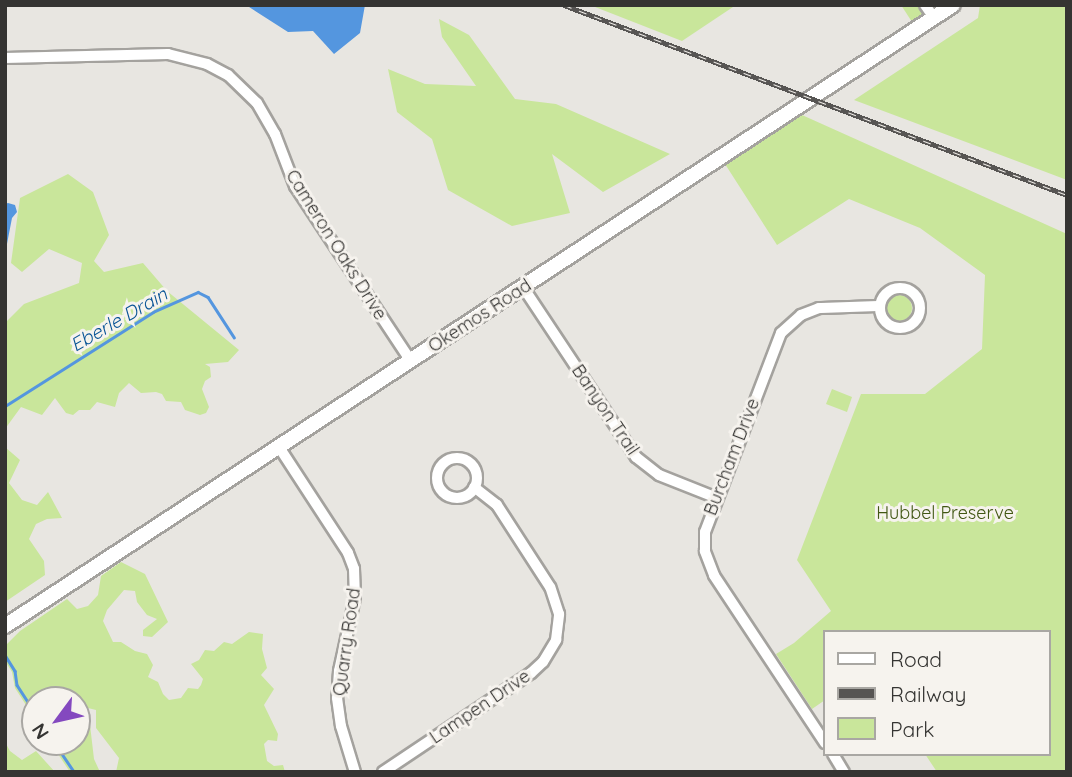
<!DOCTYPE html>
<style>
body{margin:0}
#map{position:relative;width:1072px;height:777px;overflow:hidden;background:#e8e6e1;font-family:Quicksand,sans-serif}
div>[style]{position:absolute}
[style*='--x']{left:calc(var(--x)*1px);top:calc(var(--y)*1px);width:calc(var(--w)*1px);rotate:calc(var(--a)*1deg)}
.green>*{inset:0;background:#c9e69b}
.round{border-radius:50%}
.water>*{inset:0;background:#5496df}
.stream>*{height:2.5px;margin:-1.25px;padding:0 1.25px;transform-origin:1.25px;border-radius:1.25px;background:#5496df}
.roads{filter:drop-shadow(2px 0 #a4a29e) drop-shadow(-2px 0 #a4a29e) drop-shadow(0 2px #a4a29e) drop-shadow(0 -2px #a4a29e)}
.minor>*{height:10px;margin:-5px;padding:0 5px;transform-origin:5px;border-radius:5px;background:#fff}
.minor>.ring{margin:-5px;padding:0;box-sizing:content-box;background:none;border:10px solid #fff;border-radius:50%}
.tertiary>*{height:14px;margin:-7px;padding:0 7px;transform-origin:7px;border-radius:7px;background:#fff}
.rail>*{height:5px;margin-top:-2.5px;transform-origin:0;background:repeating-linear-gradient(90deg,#f6f3ee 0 8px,#575553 0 16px);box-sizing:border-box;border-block:2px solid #575553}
span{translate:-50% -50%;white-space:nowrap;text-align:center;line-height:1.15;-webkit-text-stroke:6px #f6f3ee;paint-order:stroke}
.street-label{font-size:18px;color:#353432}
.park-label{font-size:18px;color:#415713}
.water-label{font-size:19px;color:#075395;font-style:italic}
.frame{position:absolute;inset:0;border:7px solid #353432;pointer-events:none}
.legend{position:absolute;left:823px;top:630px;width:228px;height:126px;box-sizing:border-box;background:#f6f3ee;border:2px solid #a9a7a3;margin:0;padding:9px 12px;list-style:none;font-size:21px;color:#353432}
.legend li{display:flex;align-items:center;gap:14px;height:35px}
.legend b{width:35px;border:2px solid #a9a7a3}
.north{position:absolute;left:21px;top:686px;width:70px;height:70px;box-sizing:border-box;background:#f6f3ee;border:2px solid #a9a7a3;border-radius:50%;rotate:237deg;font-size:19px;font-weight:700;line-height:28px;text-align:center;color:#353432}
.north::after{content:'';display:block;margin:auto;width:24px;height:32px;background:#8449bf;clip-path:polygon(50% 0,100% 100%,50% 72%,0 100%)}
</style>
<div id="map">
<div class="green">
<i style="clip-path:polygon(590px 5px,736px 5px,682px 41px)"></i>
<i style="clip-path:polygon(901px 5px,945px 5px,914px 25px)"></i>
<i style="clip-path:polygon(980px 5px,1067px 5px,1067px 180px,854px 100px,978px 18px)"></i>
<i style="clip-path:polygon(439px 19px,469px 35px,515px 99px,556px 104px,670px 154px,603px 192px,552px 154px,570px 213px,512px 226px,448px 190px,432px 139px,397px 112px,388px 69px,425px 84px,476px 86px,442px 37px)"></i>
<i style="clip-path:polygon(802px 115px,1067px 234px,1067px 772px,937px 772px,925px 754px,1049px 754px,1049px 632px,825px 632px,825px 700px,812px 709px,776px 654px,794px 643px,831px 611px,797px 560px,861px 394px,925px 394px,982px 349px,985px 275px,920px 228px,849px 199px,777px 245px,725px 164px)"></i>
<i style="clip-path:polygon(68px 174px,93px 192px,109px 235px,94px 261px,104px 272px,143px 263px,167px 291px,239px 350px,228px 362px,205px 364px,210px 367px,211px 377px,205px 381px,202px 389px,209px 407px,206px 413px,200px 415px,185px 410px,181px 402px,166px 401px,162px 394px,156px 392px,141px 393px,129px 383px,119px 393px,115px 407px,97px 402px,90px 410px,79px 410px,73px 415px,66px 413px,55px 398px,42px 415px,21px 407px,5px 429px,5px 323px,24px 304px,79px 283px,82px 263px,49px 249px,22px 272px,11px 263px,20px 198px)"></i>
<i class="round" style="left:886px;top:295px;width:26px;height:26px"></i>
<i style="clip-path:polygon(832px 389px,852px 397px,847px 412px,826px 404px)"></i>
<i style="clip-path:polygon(5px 447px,20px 460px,9px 483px,22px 500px,37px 505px,48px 492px,62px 518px,47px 519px,36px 524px,29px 539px,44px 561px,45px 575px,5px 602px)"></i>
<i style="clip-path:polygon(121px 562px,145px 574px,168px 622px,152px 637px,143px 636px,143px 630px,157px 619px,147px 615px,137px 602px,135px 591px,124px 590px,107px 610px,103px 621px,113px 642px,121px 642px,135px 651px,147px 654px,153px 665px,148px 677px,158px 682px,163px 694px,169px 700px,181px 698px,188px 688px,198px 689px,201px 685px,203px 679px,191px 664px,199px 660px,205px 650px,214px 651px,224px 642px,232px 644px,249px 632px,263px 634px,262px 649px,267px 668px,261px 675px,274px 689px,264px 705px,278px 734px,277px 741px,268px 740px,264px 744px,267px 761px,274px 766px,283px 765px,285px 772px,116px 772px,119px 758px,96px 728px,96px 710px,88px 708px,94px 759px,100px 772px,70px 772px,50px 742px,77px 742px,77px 700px,35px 700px,35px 719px,15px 688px,12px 672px,5px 661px,5px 646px,20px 631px,67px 599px,77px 609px,88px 606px,98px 595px,101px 576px)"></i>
<i style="clip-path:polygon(5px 742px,10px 751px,22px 760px,36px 751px,55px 772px,5px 772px)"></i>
</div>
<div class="water">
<i style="clip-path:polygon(246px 5px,365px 5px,360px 33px,334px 54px,313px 31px,288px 32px)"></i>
<i style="clip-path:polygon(8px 203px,15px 205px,17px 212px,12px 218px,6px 249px,5px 280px,5px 204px)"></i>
</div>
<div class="stream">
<i style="--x:5;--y:406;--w:175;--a:-32.4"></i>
<i style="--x:153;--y:312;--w:49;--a:-24"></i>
<i style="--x:198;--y:292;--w:11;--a:27"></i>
<i style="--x:208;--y:297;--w:48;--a:57"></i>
<i style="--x:5;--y:655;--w:19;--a:58"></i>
<i style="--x:15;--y:671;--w:14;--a:82"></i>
<i style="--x:17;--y:685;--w:33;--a:57"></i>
<i style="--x:54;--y:742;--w:36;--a:56"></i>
</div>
<div class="roads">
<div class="minor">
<i style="--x:925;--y:5;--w:16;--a:55"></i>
<i style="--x:5;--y:58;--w:163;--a:-1.4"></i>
<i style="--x:168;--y:54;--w:40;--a:14.4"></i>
<i style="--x:207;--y:64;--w:24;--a:28"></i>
<i style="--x:228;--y:75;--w:40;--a:44"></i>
<i style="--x:257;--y:103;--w:36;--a:60"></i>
<i style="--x:275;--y:134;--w:56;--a:69"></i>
<i style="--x:295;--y:186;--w:210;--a:56.5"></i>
<i style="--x:523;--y:287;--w:204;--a:56.4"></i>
<i style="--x:636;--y:457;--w:29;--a:38"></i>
<i style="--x:659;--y:475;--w:62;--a:21.6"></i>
<i class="ring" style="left:880px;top:288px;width:30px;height:30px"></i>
<i style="--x:279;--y:447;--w:126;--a:56.9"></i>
<i style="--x:348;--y:553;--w:17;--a:69"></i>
<i style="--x:354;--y:569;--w:29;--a:88"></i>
<i style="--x:355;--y:598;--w:75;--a:102.4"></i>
<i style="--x:339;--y:671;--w:27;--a:94"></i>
<i style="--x:337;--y:698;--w:28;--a:82"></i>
<i style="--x:341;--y:726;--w:48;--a:73.1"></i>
<i class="ring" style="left:437px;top:458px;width:30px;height:30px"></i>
<i style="--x:825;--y:743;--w:201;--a:-123.5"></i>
<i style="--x:714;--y:575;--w:26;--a:-111"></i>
<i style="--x:705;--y:551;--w:19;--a:-90"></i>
<i style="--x:705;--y:532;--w:213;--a:-69.1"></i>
<i style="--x:781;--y:333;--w:27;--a:-42"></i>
<i style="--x:801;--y:315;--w:19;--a:-21"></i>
<i style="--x:819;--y:308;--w:61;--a:-1.9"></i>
<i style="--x:833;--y:754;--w:21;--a:59"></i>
<i style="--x:383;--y:772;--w:178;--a:-33.8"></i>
<i style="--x:531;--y:673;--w:16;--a:-43"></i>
<i style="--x:543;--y:662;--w:26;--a:-59"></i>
<i style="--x:556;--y:640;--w:26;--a:-83"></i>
<i style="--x:559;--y:614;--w:28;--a:-108"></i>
<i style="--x:550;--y:587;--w:98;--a:-122.9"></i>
<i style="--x:497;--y:505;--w:29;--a:-142"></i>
</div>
<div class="tertiary">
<i style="--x:5;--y:626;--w:1133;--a:-33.23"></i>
</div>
</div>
<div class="rail">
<i style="--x:564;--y:5;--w:538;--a:20.69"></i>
</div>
<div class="street-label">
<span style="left:336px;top:245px;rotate:58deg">Cameron Oaks Drive</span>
<span style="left:480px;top:316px;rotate:-33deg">Okemos Road</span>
<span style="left:605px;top:410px;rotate:56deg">Banyon Trail</span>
<span style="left:732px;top:457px;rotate:-69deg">Burcham Drive</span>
<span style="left:347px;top:642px;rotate:-82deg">Quarry Road</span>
<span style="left:480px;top:707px;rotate:-34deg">Lampen Drive</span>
</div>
<div class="park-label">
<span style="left:945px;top:513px">Hubbel Preserve</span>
</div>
<div class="water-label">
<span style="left:119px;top:320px;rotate:-30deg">Eberle Drain</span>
</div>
<div class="frame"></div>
<ul class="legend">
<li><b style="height:9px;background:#fff"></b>Road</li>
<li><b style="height:9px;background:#575553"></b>Railway</li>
<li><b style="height:19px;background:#c9e69b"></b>Park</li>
</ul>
<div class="north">N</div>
</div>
